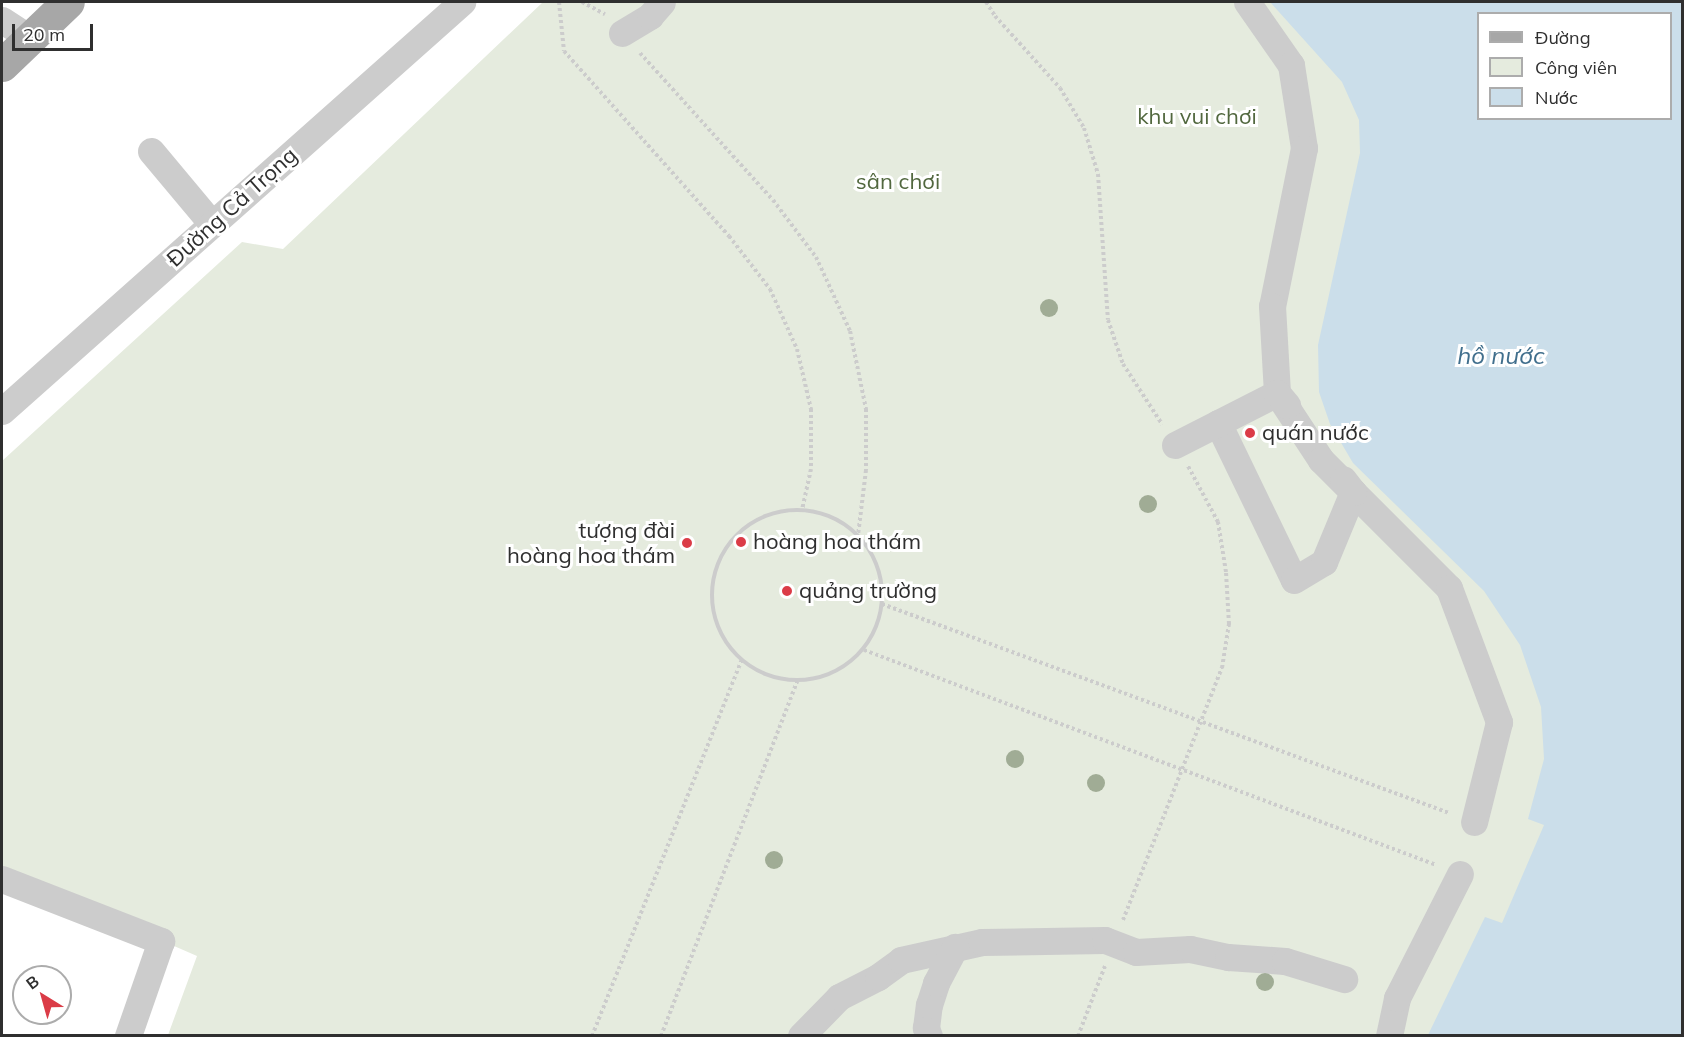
<!DOCTYPE html>
<meta charset="utf-8">
<style>
body{margin:0}
#map{position:relative;width:1684px;height:1037px;overflow:hidden;background:#fff;font-family:Mulish,sans-serif}
div>[style]{position:absolute}
[style*='--x']{left:calc(var(--x)*1px);top:calc(var(--y)*1px);width:calc(var(--w)*1px);rotate:calc(var(--a)*1deg)}
.green>*{inset:0;background:#e5ebde}
.water>*{inset:0;background:#cbdeea}
.path>*{height:4px;margin-top:-2px;transform-origin:0;background:repeating-linear-gradient(90deg,#ccc 0 3px,transparent 0 6px)}
.path>.ring{margin:-2px;padding:0;box-sizing:content-box;background:none;border:4px solid #ccc;border-radius:50%}
.minor>*{height:27px;margin:-13.5px;padding:0 13.5px;transform-origin:13.5px;border-radius:13.5px;background:#ccc}
.major>*{height:33px;margin:-16.5px;padding:0 16.5px;transform-origin:16.5px;border-radius:16.5px;background:#a7a7a7}
.trees>*{width:18px;height:18px;margin:-9px;border-radius:50%;background:#a0ac95}
.dots>*{width:16px;height:16px;translate:-50% -50%;box-sizing:border-box;border:3px solid #fff;border-radius:50%}
span{translate:-50% -50%;white-space:nowrap;text-align:center;line-height:1.15;-webkit-text-stroke:6px #fff;paint-order:stroke}
.park-label{font-size:22px;color:#52683f}
.street-label{font-size:22px;color:#2f2f2f}
.poi-label{font-size:22px;color:#2f2f2f}
.left{translate:0 -50%;text-align:left}
.right{translate:-100% -50%;text-align:right}
.water-label{font-size:24px;color:#416f8d;font-style:italic}
.frame{position:absolute;inset:0;border:3px solid #2f2f2f;pointer-events:none}
.legend{position:absolute;left:1477px;top:12px;width:195px;height:108px;box-sizing:border-box;background:#fff;border:2px solid #acacac;margin:0;padding:8px 10px;list-style:none;font-size:18px;color:#2f2f2f}
.legend li{display:flex;align-items:center;gap:12px;height:30px}
.legend b{width:30px;border:2px solid #acacac}
.north{position:absolute;left:12px;top:965px;width:60px;height:60px;box-sizing:border-box;background:#fff;border:2px solid #acacac;border-radius:50%;rotate:323deg;font-size:16px;font-weight:700;line-height:24px;text-align:center;color:#2f2f2f}
.north::after{content:'';display:block;margin:auto;width:21px;height:27px;background:#db3c47;clip-path:polygon(50% 0,100% 100%,50% 72%,0 100%)}
.scale{position:absolute;left:12px;top:24px;width:81px;height:27px;box-sizing:border-box;border:3px solid #2f2f2f;border-top:0;padding-left:8px;font-size:18px;line-height:21px;white-space:nowrap;color:#2f2f2f;-webkit-text-stroke:4px #fff;paint-order:stroke}
</style>
<div id="map">
<div class="green">
<i style="clip-path:polygon(evenodd,543px 2px,1682px 2px,1682px 1035px,168px 1035px,197px 956px,2px 871px,2px 461px,242px 242px,283px 249px,543px 2px,1478px 14px,1670px 14px,1670px 118px,1478px 118px,1478px 14px)"></i>
</div>
<div class="water">
<i style="clip-path:polygon(evenodd,1270px 2px,1682px 2px,1682px 1035px,1428px 1035px,1485px 917px,1502px 923px,1544px 825px,1528px 819px,1544px 759px,1541px 707px,1520px 645px,1484px 591px,1353px 463px,1330px 424px,1319px 392px,1318px 345px,1360px 153px,1359px 120px,1342px 82px,1270px 2px,1478px 14px,1670px 14px,1670px 118px,1478px 118px,1478px 14px)"></i>
</div>
<div class="path">
<i style="--x:559;--y:2;--w:49;--a:84.2"></i>
<i style="--x:564;--y:51;--w:248;--a:48.3"></i>
<i style="--x:729;--y:236;--w:67;--a:52.3"></i>
<i style="--x:770;--y:289;--w:66;--a:65.8"></i>
<i style="--x:797;--y:349;--w:62;--a:76.9"></i>
<i style="--x:811;--y:409;--w:60;--a:90"></i>
<i style="--x:811;--y:469;--w:42;--a:102.4"></i>
<i style="--x:582;--y:2;--w:26;--a:28"></i>
<i style="--x:986;--y:2;--w:17;--a:57"></i>
<i style="--x:995;--y:16;--w:97;--a:47.9"></i>
<i style="--x:1060;--y:88;--w:47;--a:59"></i>
<i style="--x:1084;--y:128;--w:48;--a:73.1"></i>
<i style="--x:1098;--y:174;--w:146;--a:86.1"></i>
<i style="--x:1108;--y:320;--w:46;--a:71.2"></i>
<i style="--x:1123;--y:364;--w:72;--a:57"></i>
<i style="--x:640;--y:53;--w:198;--a:47.9"></i>
<i style="--x:773;--y:200;--w:71;--a:53"></i>
<i style="--x:816;--y:257;--w:81;--a:65.3"></i>
<i style="--x:850;--y:331;--w:80;--a:78.4"></i>
<i style="--x:866;--y:409;--w:61;--a:90"></i>
<i style="--x:866;--y:470;--w:65;--a:97"></i>
<i class="ring" style="left:712px;top:510px;width:166px;height:166px"></i>
<i style="--x:882;--y:604;--w:604;--a:20.23"></i>
<i style="--x:864;--y:650;--w:611;--a:20.6"></i>
<i style="--x:1123;--y:920;--w:271;--a:-68.6"></i>
<i style="--x:1222;--y:668;--w:45;--a:-81"></i>
<i style="--x:1229;--y:624;--w:52;--a:-93.3"></i>
<i style="--x:1226;--y:572;--w:51;--a:-99.1"></i>
<i style="--x:1218;--y:522;--w:64;--a:-118.2"></i>
<i style="--x:592;--y:1036;--w:404;--a:-68.3"></i>
<i style="--x:661;--y:1036;--w:380;--a:-69"></i>
<i style="--x:1078;--y:1036;--w:75;--a:-68.9"></i>
</div>
<div class="minor">
<i style="--x:1247;--y:2;--w:77;--a:55.1"></i>
<i style="--x:1291;--y:65;--w:84;--a:81.1"></i>
<i style="--x:1304;--y:148;--w:161;--a:101.4"></i>
<i style="--x:1272;--y:306;--w:87;--a:86.7"></i>
<i style="--x:1277;--y:393;--w:80;--a:56.7"></i>
<i style="--x:1321;--y:460;--w:181;--a:45"></i>
<i style="--x:1449;--y:588;--w:143;--a:69.5"></i>
<i style="--x:1499;--y:722;--w:103;--a:104"></i>
<i style="--x:2;--y:20;--w:33;--a:33"></i>
<i style="--x:622;--y:33;--w:33;--a:-31"></i>
<i style="--x:650;--y:16;--w:18;--a:-49"></i>
<i style="--x:151;--y:151;--w:95;--a:50.1"></i>
<i style="--x:2;--y:411;--w:616;--a:-41.64"></i>
<i style="--x:1218;--y:423;--w:174;--a:64.2"></i>
<i style="--x:1294;--y:580;--w:35;--a:-31"></i>
<i style="--x:1324;--y:562;--w:76;--a:-67.5"></i>
<i style="--x:1353;--y:492;--w:16;--a:-128"></i>
<i style="--x:1175;--y:445;--w:114;--a:-27"></i>
<i style="--x:1277;--y:393;--w:16;--a:50"></i>
<i style="--x:2;--y:879;--w:171;--a:21.3"></i>
<i style="--x:161;--y:941;--w:101;--a:109.2"></i>
<i style="--x:801;--y:1036;--w:54;--a:-45.7"></i>
<i style="--x:839;--y:997;--w:44;--a:-27.1"></i>
<i style="--x:878;--y:977;--w:29;--a:-36"></i>
<i style="--x:901;--y:960;--w:83;--a:-12.5"></i>
<i style="--x:982;--y:942;--w:123;--a:-0.9"></i>
<i style="--x:1105;--y:940;--w:33;--a:21"></i>
<i style="--x:1136;--y:952;--w:54;--a:-3.2"></i>
<i style="--x:1190;--y:949;--w:39;--a:12"></i>
<i style="--x:1228;--y:957;--w:57;--a:4"></i>
<i style="--x:1285;--y:961;--w:62;--a:17"></i>
<i style="--x:929;--y:1036;--w:9;--a:-111"></i>
<i style="--x:926;--y:1028;--w:23;--a:-83"></i>
<i style="--x:929;--y:1005;--w:23;--a:-72"></i>
<i style="--x:936;--y:983;--w:41;--a:-62.2"></i>
<i style="--x:1389;--y:1036;--w:39;--a:-78"></i>
<i style="--x:1397;--y:998;--w:139;--a:-63.1"></i>
</div>
<div class="major">
<i style="--x:2;--y:65;--w:91;--a:-43.7"></i>
</div>
<div class="trees">
<i style="left:1049px;top:308px"></i>
<i style="left:1148px;top:504px"></i>
<i style="left:1015px;top:759px"></i>
<i style="left:1096px;top:783px"></i>
<i style="left:774px;top:860px"></i>
<i style="left:1265px;top:982px"></i>
</div>
<div class="dots">
<i style="left:1250px;top:433px;background:#db3c47"></i>
<i style="left:741px;top:542px;background:#db3c47"></i>
<i style="left:687px;top:543px;background:#db3c47"></i>
<i style="left:787px;top:591px;background:#db3c47"></i>
</div>
<div class="park-label">
<span style="left:1197px;top:117px">khu vui chơi</span>
<span style="left:898px;top:182px">sân chơi</span>
</div>
<div class="street-label">
<span style="left:232px;top:207px;rotate:-42deg">Đường Cả Trọng</span>
</div>
<div class="poi-label">
<span class="left" style="left:1262px;top:433px">quán nước</span>
<span class="right" style="left:675px;top:543px">tượng đài<br>hoàng hoa thám</span>
<span class="left" style="left:753px;top:542px">hoàng hoa thám</span>
<span class="left" style="left:799px;top:591px">quảng trường</span>
</div>
<div class="water-label">
<span style="left:1501px;top:356px">hồ nước</span>
</div>
<div class="frame"></div>
<ul class="legend">
<li><b style="height:8px;background:#a7a7a7"></b>Đường</li>
<li><b style="height:16px;background:#e5ebde"></b>Công viên</li>
<li><b style="height:16px;background:#cbdeea"></b>Nước</li>
</ul>
<div class="north">B</div>
<div class="scale">20 m</div>
</div>
